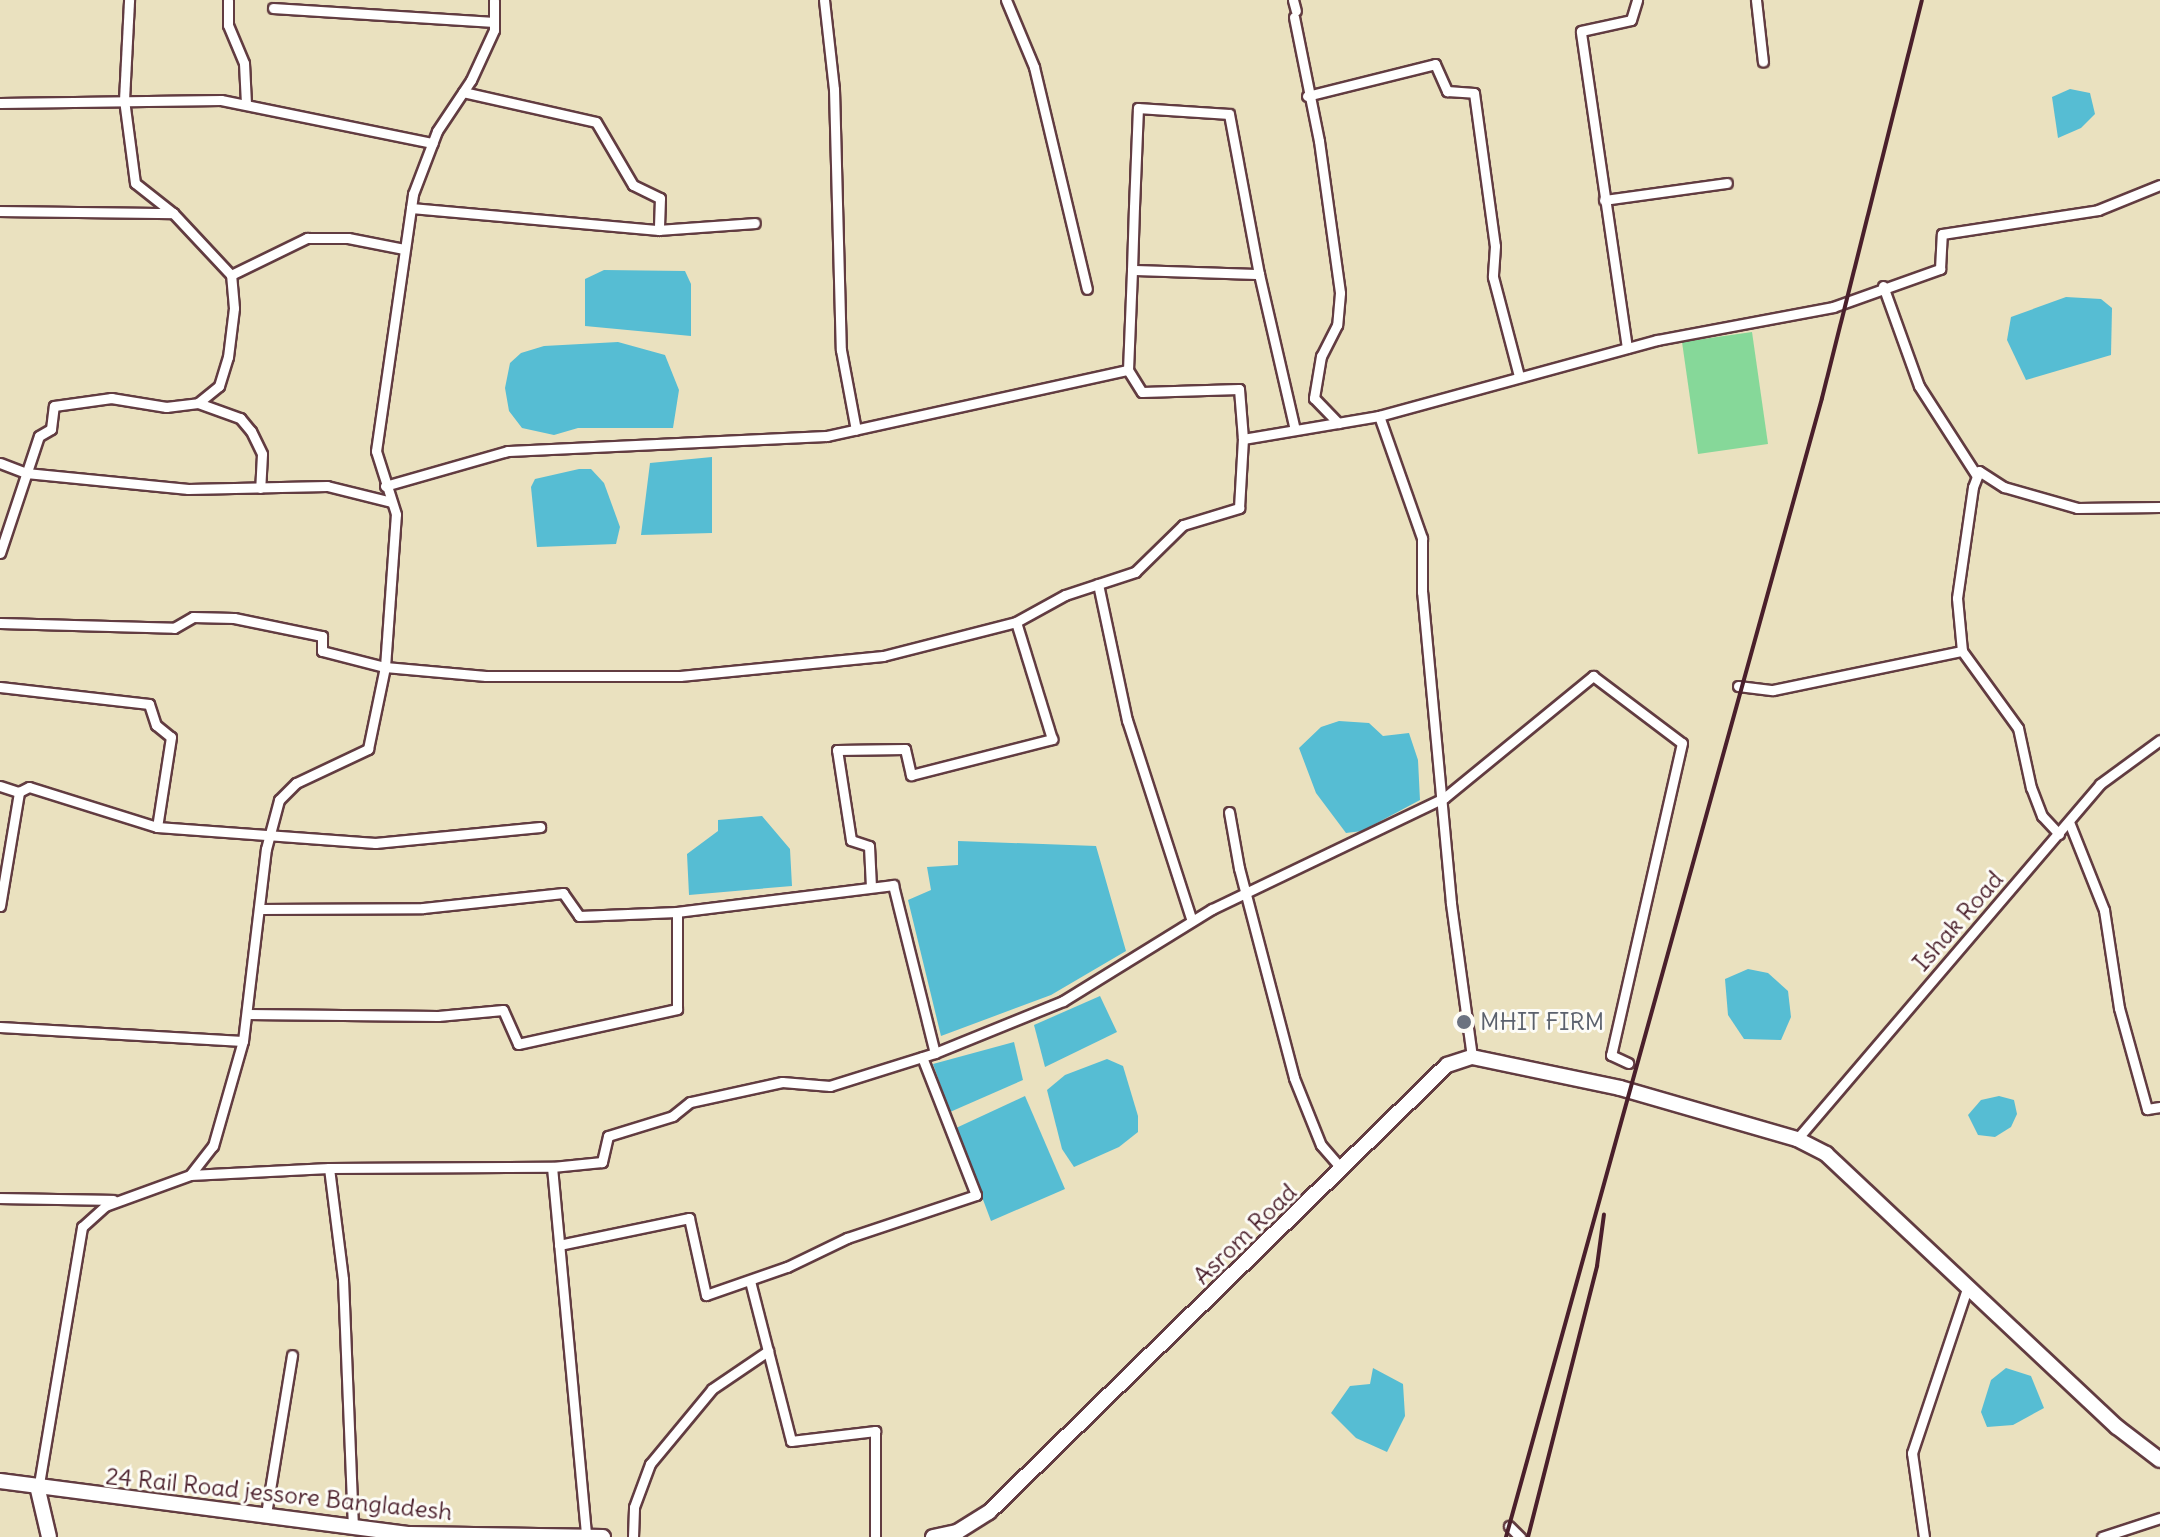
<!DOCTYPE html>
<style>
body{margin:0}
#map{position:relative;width:2160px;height:1537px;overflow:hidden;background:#eae1bf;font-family:Delius,sans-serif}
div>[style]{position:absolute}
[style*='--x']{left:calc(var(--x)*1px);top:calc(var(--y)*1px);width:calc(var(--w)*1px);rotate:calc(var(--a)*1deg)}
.green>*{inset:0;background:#86d899}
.water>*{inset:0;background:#56bdd3}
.roads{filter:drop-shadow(2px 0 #623c41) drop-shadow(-2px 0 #623c41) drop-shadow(0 2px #623c41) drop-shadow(0 -2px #623c41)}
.street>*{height:9px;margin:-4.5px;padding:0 4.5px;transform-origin:4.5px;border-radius:4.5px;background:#fff}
.secondary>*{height:14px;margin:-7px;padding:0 7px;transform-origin:7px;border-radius:7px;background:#fff}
.rail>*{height:4px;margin:-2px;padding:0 2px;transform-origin:2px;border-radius:2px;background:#4a1f2b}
.dots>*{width:22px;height:22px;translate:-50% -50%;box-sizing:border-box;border:4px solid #fdfcf7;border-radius:50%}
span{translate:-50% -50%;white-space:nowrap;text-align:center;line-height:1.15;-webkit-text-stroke:6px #fdfcf7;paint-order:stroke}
.street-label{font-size:24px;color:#4a1f2b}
.worship-label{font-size:24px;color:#5b616d}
.left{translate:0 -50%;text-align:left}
</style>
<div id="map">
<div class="green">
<i style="clip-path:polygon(1752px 332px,1768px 444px,1698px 454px,1682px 342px)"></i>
</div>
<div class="water">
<i style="clip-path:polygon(2070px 89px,2090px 93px,2095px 114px,2081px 128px,2058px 138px,2052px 97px)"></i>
<i style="clip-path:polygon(604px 270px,685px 271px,691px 284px,691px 336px,585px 326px,585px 279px)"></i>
<i style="clip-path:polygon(2066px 297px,2101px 299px,2112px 308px,2111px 355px,2026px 380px,2007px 340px,2011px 317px)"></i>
<i style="clip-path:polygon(618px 342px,665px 355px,679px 390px,673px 428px,578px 428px,554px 435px,522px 428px,509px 411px,505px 388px,510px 363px,521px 353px,544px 346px)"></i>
<i style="clip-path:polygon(712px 457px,712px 533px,641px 535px,650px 463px)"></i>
<i style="clip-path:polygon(579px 469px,591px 469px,604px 483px,620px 527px,616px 544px,537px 547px,531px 487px,535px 479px)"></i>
<i style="clip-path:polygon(1339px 721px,1369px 723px,1383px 736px,1409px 733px,1418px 760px,1420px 800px,1362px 831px,1346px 833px,1316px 793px,1299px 748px,1321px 727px)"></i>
<i style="clip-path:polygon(762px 816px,790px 849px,792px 886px,689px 895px,687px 854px,718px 831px,718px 820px)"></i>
<i style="clip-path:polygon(958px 841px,1096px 846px,1126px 951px,1051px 995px,941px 1036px,908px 900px,931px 890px,927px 867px,958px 865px)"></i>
<i style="clip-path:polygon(1748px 969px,1768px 973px,1788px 991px,1791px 1017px,1781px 1040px,1744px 1039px,1728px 1015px,1725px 979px)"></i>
<i style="clip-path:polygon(1100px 996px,1117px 1032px,1045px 1067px,1034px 1025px)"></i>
<i style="clip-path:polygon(1014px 1042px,1023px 1080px,950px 1112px,933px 1064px)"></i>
<i style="clip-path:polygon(1107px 1059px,1123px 1066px,1138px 1116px,1138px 1132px,1119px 1147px,1074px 1167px,1062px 1149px,1047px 1090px,1065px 1075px)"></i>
<i style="clip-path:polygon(1025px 1096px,1065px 1189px,991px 1221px,956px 1128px)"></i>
<i style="clip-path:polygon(1999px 1096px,2014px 1100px,2017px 1114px,2011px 1127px,1995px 1137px,1978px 1135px,1968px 1115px,1981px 1100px)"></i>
<i style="clip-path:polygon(1373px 1368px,1403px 1384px,1405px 1416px,1387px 1452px,1356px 1438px,1331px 1413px,1350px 1386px,1370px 1384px)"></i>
<i style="clip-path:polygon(2006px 1368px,2031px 1376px,2044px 1408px,2013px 1425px,1987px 1427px,1981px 1412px,1991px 1380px)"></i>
</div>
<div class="roads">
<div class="street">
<i style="--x:228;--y:0;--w:25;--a:90"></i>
<i style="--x:228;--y:25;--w:41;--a:67.2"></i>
<i style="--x:244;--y:63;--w:41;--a:87.2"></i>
<i style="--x:824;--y:0;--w:90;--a:83.6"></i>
<i style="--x:834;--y:89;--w:261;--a:88.5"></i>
<i style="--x:841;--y:350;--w:81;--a:79.4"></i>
<i style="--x:1006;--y:0;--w:73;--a:67.3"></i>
<i style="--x:1034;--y:67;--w:228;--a:76.6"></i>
<i style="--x:1293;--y:0;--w:11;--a:75"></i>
<i style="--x:1756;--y:0;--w:62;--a:83.6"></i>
<i style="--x:273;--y:8;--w:221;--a:3.6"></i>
<i style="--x:1294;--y:17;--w:126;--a:78.6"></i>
<i style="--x:1319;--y:141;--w:153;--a:82.1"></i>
<i style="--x:1340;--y:293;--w:32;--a:95"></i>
<i style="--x:1337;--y:325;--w:35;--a:117"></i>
<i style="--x:1321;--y:356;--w:43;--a:99.5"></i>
<i style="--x:1314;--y:398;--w:35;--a:46"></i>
<i style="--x:463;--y:92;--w:136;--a:12.7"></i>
<i style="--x:596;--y:122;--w:73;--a:59.6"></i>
<i style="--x:633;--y:185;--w:30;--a:26"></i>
<i style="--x:660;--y:198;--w:32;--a:92"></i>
<i style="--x:1307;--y:96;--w:132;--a:-14"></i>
<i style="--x:1435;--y:64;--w:30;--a:66"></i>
<i style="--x:1447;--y:91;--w:27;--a:4"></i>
<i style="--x:1474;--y:93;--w:154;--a:82.2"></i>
<i style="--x:1495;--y:246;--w:31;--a:94"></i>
<i style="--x:1493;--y:277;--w:102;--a:75.3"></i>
<i style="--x:0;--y:103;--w:221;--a:-0.8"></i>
<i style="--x:221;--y:100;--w:216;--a:11.5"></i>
<i style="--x:1604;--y:200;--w:124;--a:-7.9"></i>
<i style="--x:411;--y:208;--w:249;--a:5.1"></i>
<i style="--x:659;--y:230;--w:96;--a:-4.2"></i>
<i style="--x:0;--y:211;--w:173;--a:0.7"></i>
<i style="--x:1259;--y:274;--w:160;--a:77"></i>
<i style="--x:231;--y:275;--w:85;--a:-26"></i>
<i style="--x:307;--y:238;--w:41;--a:0"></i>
<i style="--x:348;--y:238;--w:57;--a:11.1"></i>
<i style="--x:1883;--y:286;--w:106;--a:70.2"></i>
<i style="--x:1919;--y:386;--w:107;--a:57.2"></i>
<i style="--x:1627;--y:348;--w:320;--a:-98.3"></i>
<i style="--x:1581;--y:31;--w:51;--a:-12.4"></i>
<i style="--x:1631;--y:20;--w:21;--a:-73"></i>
<i style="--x:1128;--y:370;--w:26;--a:58"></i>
<i style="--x:1142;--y:392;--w:97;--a:-1.8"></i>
<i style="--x:1239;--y:389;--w:50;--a:85.4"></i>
<i style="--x:198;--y:403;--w:45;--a:19.7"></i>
<i style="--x:240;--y:418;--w:17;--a:50"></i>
<i style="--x:251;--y:431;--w:25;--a:64"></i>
<i style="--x:262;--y:454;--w:34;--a:93"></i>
<i style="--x:0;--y:463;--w:28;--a:21"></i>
<i style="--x:26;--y:473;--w:163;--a:5.6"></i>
<i style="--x:188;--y:489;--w:139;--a:-1.2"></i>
<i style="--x:327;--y:486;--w:66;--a:14"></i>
<i style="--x:385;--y:486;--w:128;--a:-15.9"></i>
<i style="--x:508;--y:451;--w:319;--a:-2.7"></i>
<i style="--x:827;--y:436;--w:308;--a:-12.4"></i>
<i style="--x:1128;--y:370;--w:100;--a:-87.7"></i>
<i style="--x:1132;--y:270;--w:63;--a:-88.2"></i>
<i style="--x:1134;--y:207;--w:99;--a:-87.7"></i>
<i style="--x:1138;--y:108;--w:91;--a:3.8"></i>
<i style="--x:1229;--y:114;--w:163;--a:79.4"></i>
<i style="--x:1259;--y:274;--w:127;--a:-178.2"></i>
<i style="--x:0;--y:553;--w:123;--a:-71.6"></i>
<i style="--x:39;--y:436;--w:14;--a:-30"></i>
<i style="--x:51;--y:429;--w:23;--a:-83"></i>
<i style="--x:54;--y:406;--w:58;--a:-8"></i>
<i style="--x:111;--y:398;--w:56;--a:9.3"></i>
<i style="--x:166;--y:407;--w:32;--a:-7"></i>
<i style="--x:198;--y:403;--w:27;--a:-39"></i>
<i style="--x:219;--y:386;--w:30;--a:-73"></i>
<i style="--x:228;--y:357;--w:49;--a:-83"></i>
<i style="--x:234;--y:308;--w:33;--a:-95"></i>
<i style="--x:231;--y:275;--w:85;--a:-133.1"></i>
<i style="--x:173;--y:213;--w:48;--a:-141.7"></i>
<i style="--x:135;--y:183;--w:84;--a:-97.5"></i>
<i style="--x:124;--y:100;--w:100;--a:-87.1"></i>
<i style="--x:1098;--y:584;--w:139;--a:78"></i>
<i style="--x:1127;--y:720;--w:211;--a:72.1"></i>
<i style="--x:0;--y:623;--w:174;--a:1.6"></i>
<i style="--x:174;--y:628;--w:22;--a:-30"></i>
<i style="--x:193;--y:617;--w:41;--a:1.4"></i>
<i style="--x:234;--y:618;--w:90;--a:11.6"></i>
<i style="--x:322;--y:636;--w:15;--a:90"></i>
<i style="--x:322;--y:651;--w:65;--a:14.3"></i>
<i style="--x:385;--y:667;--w:101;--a:5.1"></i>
<i style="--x:486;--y:676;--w:194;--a:0"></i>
<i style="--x:680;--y:676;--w:204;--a:-5.6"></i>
<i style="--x:883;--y:656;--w:137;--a:-14.3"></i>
<i style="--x:1016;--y:622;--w:56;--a:-28.9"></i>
<i style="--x:1065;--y:595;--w:74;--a:-18.2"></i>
<i style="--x:1135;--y:572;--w:67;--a:-44.4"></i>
<i style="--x:1183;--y:525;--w:59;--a:-16.9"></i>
<i style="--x:1239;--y:508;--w:69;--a:-86.7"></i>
<i style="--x:1243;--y:439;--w:138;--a:-9.6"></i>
<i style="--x:1738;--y:686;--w:35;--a:7"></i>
<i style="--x:1773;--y:690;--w:193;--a:-11.7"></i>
<i style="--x:0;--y:687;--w:150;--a:6.5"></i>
<i style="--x:149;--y:704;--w:22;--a:72"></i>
<i style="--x:156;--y:725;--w:19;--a:39"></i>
<i style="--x:171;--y:737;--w:91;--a:98.8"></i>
<i style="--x:0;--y:786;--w:20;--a:18"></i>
<i style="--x:19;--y:792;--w:11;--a:-27"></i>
<i style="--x:29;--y:787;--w:134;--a:17.4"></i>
<i style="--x:157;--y:827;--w:219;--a:4.2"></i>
<i style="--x:375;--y:843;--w:166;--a:-5.5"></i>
<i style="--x:1229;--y:812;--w:57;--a:79.9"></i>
<i style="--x:1239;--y:868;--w:217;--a:75.3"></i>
<i style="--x:1294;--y:1078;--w:72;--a:68.1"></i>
<i style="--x:1321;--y:1145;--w:32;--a:49"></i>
<i style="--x:2069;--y:822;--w:95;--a:68.3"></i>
<i style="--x:2104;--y:910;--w:99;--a:81.3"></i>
<i style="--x:2119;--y:1008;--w:105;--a:74.5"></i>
<i style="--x:2147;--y:1109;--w:13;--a:-9"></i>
<i style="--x:2059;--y:834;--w:25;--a:-133"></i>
<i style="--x:2042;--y:816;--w:30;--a:-111"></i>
<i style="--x:2031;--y:788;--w:61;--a:-102.2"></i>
<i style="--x:2018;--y:728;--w:95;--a:-126"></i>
<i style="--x:1962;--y:651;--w:53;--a:-95.4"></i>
<i style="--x:1957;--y:598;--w:112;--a:-81.8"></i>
<i style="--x:1973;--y:487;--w:17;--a:-69"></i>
<i style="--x:1979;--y:471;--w:30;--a:33"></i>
<i style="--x:2004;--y:487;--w:76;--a:16"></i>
<i style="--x:2077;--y:508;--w:83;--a:-0.7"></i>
<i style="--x:871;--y:887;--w:41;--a:-92.8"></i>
<i style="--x:869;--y:846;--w:19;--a:-162"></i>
<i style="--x:851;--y:840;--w:91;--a:-98.8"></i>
<i style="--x:837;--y:750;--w:68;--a:-0.8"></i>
<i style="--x:905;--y:749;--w:27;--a:77"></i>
<i style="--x:911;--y:775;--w:146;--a:-14.3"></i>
<i style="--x:1052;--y:739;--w:122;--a:-107.1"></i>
<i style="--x:0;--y:906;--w:116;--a:-80.5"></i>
<i style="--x:259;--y:909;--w:164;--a:-0.3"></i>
<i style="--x:423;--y:908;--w:141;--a:-6.1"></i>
<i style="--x:563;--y:893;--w:28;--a:55"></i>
<i style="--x:579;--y:916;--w:98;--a:-2.3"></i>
<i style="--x:247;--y:1014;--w:191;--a:0.6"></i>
<i style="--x:438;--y:1016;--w:65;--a:-5.3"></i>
<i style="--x:503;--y:1010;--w:37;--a:66"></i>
<i style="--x:518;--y:1044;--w:163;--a:-12.4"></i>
<i style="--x:677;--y:1009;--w:97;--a:-90"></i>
<i style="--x:677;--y:912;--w:218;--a:-7.1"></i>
<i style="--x:893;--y:885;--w:173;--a:76"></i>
<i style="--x:935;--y:1053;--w:110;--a:162.6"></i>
<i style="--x:830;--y:1086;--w:48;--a:-175.2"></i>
<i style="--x:782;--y:1082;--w:94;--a:167.7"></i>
<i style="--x:690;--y:1102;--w:22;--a:141"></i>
<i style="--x:673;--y:1116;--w:68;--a:162.9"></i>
<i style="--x:608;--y:1136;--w:27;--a:103"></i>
<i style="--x:602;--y:1162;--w:50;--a:174.3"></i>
<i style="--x:0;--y:1027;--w:243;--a:3.3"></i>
<i style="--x:935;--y:1053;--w:138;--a:-22.1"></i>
<i style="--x:1063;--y:1001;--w:175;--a:-31.7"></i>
<i style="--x:1212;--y:909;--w:257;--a:-25.6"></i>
<i style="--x:1444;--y:798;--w:193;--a:-39.3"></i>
<i style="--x:1593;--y:676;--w:111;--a:37"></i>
<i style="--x:1682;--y:743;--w:320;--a:102.8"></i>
<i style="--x:1611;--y:1055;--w:19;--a:25"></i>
<i style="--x:1472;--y:1057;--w:155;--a:-97.8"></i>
<i style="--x:1451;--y:903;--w:312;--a:-95.3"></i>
<i style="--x:1422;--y:592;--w:54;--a:-90"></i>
<i style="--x:1422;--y:538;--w:129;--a:-109.4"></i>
<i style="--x:1379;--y:416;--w:288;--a:-15.3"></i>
<i style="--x:1657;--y:340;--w:179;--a:-10.6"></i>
<i style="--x:1833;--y:307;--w:114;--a:-19.6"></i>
<i style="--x:1940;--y:269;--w:35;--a:-87"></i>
<i style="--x:1942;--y:234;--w:158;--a:-8.7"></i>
<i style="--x:2098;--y:210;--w:67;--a:-22"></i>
<i style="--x:1797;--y:1139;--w:467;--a:-49.5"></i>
<i style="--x:2100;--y:784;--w:74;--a:-36.3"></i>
<i style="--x:329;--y:1168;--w:112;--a:82.8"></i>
<i style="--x:343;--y:1279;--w:246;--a:87.7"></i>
<i style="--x:190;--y:1175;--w:139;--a:-2.9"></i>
<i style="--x:329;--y:1168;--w:223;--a:-0.3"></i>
<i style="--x:552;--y:1167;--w:372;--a:84.7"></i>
<i style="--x:0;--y:1198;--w:113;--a:1"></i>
<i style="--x:559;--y:1245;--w:133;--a:-11.7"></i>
<i style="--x:689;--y:1218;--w:79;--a:77.6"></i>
<i style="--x:706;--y:1295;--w:86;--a:-19.1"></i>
<i style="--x:787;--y:1267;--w:67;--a:-25.8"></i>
<i style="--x:847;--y:1238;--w:136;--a:-18.4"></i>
<i style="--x:976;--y:1195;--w:148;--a:-111.4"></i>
<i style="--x:750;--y:1281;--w:165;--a:75.6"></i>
<i style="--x:791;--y:1441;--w:85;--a:-6.8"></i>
<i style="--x:875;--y:1431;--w:106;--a:90"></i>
<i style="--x:38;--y:1490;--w:267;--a:-80.5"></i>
<i style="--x:82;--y:1227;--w:31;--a:-42"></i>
<i style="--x:105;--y:1206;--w:90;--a:-20"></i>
<i style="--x:190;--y:1175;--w:37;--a:-52"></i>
<i style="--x:213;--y:1146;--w:109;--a:-74.1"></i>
<i style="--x:243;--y:1041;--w:193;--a:-83.2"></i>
<i style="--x:266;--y:849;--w:51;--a:-75.1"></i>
<i style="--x:279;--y:800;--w:24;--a:-45"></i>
<i style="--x:296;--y:783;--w:80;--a:-25.3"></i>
<i style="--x:368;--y:749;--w:84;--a:-78.3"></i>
<i style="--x:385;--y:667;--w:153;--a:-85.9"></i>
<i style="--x:396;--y:514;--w:66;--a:-107.6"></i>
<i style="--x:376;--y:451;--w:260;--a:-81.8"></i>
<i style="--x:413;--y:194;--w:67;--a:-69.1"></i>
<i style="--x:437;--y:131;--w:61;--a:-56.3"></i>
<i style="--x:471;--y:80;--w:55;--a:-65.3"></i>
<i style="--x:494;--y:30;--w:30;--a:-90"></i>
<i style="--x:266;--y:1514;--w:161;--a:-80.7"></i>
<i style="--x:1509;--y:1526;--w:16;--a:45"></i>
<i style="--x:633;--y:1537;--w:30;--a:-88"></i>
<i style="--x:634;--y:1507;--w:46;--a:-69.6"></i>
<i style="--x:650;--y:1464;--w:97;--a:-50.4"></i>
<i style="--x:712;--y:1389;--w:68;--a:-34.2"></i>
<i style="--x:1924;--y:1537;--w:85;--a:-98.1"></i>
<i style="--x:1912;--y:1453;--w:176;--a:-71.5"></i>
<i style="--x:2102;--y:1537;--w:61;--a:-18.1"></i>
</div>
<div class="secondary">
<i style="--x:0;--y:1481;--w:413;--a:7.4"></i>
<i style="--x:410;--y:1534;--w:193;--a:0.9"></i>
<i style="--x:38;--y:1490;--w:48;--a:76.8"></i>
<i style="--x:933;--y:1537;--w:25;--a:-12"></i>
<i style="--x:957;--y:1532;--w:38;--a:-32"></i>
<i style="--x:989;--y:1512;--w:640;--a:-44.3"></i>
<i style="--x:1447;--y:1065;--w:26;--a:-18"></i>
<i style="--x:1472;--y:1057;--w:151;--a:11.8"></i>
<i style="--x:1620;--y:1088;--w:184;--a:16.1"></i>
<i style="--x:1797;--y:1139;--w:33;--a:27"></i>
<i style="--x:1826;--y:1154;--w:399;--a:43.2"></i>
<i style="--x:2117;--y:1427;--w:54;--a:37.5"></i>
</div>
</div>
<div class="rail">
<i style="--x:1506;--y:1537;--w:1182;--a:-74.49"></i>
<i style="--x:1822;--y:398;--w:410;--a:-75.9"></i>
<i style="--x:1528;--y:1537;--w:280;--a:-75.7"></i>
<i style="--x:1597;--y:1266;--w:52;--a:-82.3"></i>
</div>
<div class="dots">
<i style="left:1464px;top:1022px;background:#6b7280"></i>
</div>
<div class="street-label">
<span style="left:1958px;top:921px;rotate:-49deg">Ishak Road</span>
<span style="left:1245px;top:1234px;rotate:-44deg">Asrom Road</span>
<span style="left:279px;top:1494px;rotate:6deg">24 Rail Road jessore Bangladesh</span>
</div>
<div class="worship-label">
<span class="left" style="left:1480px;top:1022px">MHIT FIRM</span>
</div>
</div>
